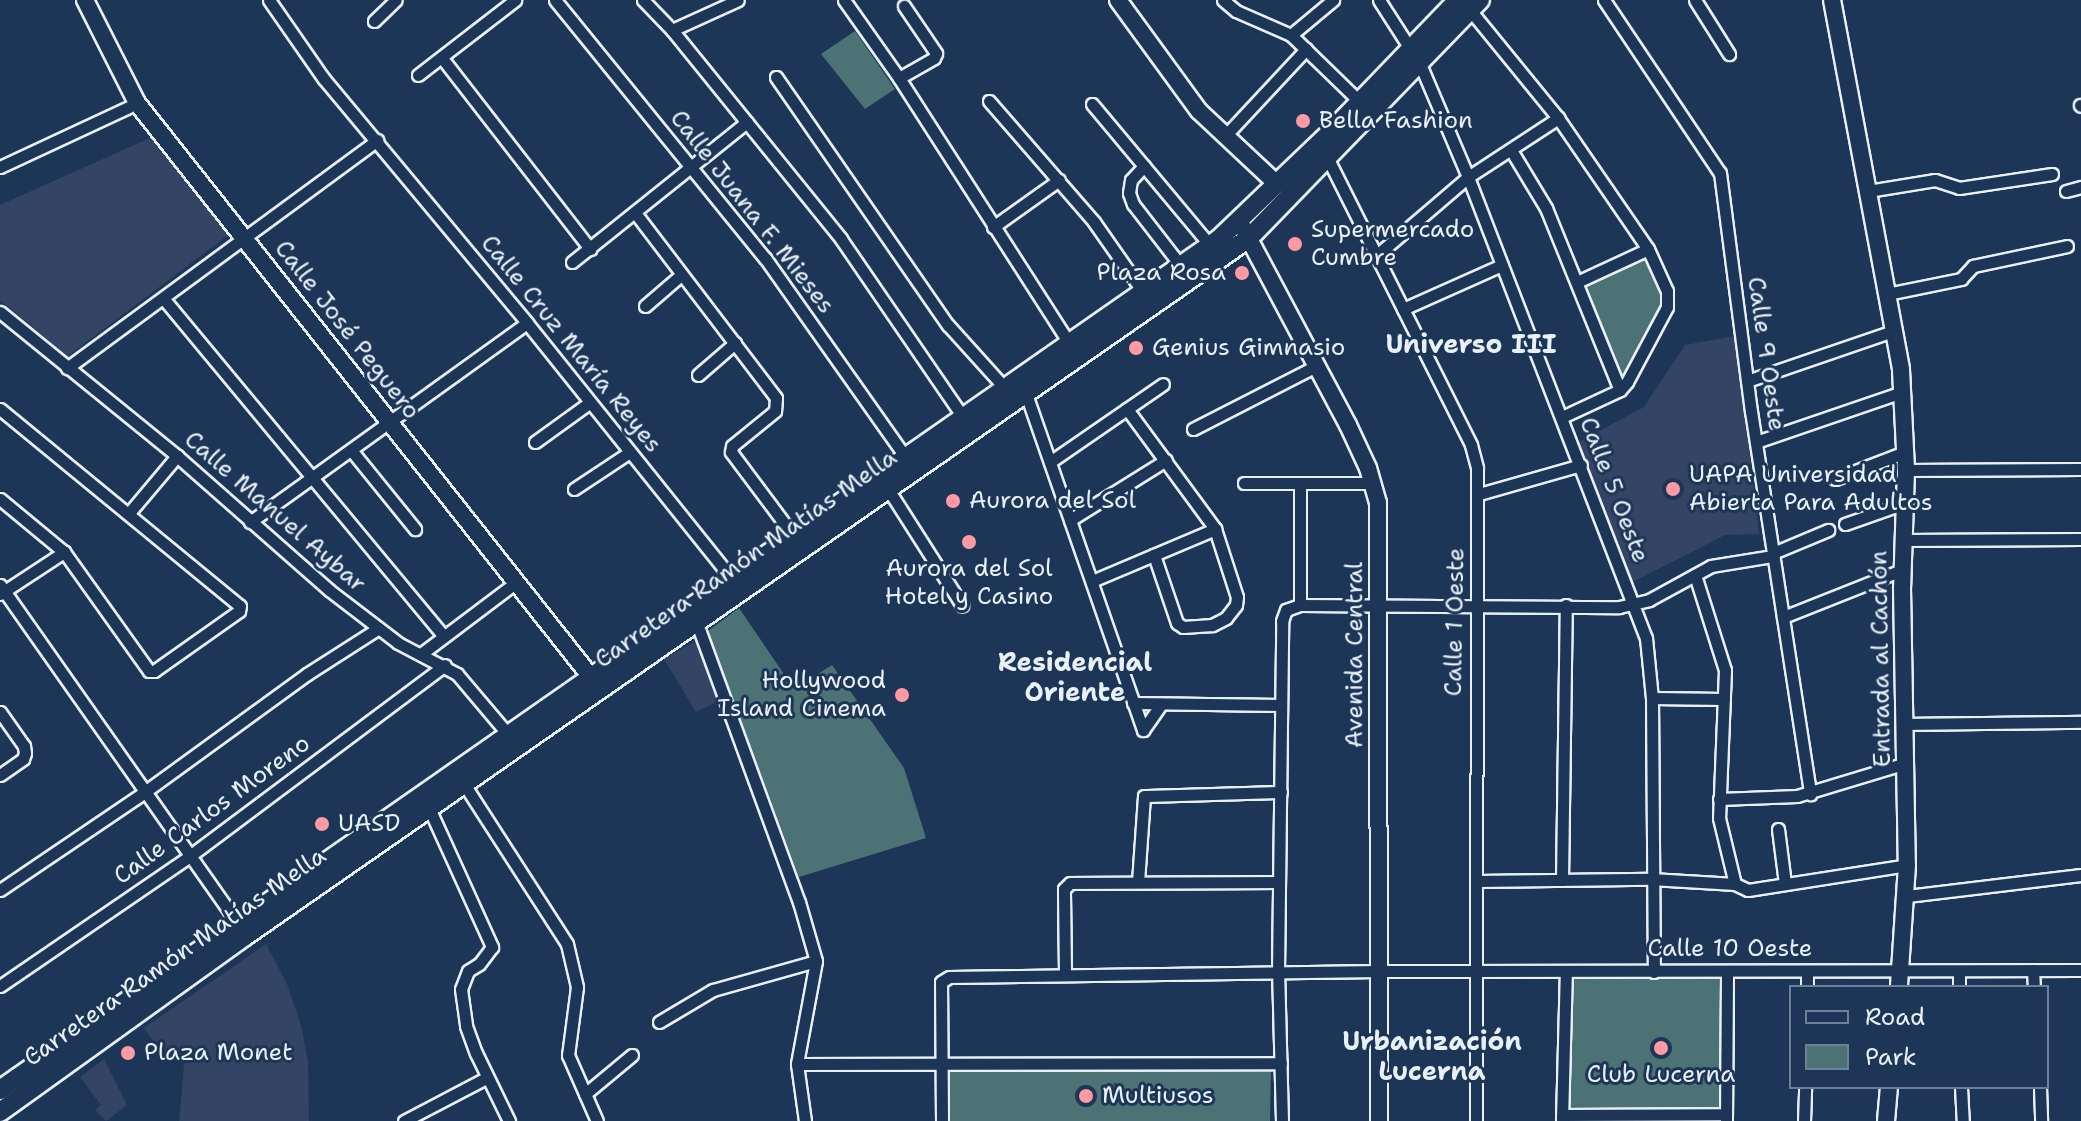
<!DOCTYPE html>
<meta charset="utf-8">
<style>
body{margin:0}
#map{position:relative;width:2081px;height:1121px;overflow:hidden;background:#1d3557;font-family:"Shantell Sans",sans-serif}
div>[style]{position:absolute}
[style*='--x']{left:calc(var(--x)*1px);top:calc(var(--y)*1px);width:calc(var(--w)*1px);rotate:calc(var(--a)*1deg)}
.built>*{inset:0;background:#344465}
.green>*{inset:0;background:#4d7275}
.roads{filter:drop-shadow(2px 0 #e8f1f8) drop-shadow(-2px 0 #e8f1f8) drop-shadow(0 2px #e8f1f8) drop-shadow(0 -2px #e8f1f8)}
.street>*{height:11px;margin:-5.5px;padding:0 5.5px;transform-origin:5.5px;border-radius:5.5px;background:#1d3557}
.secondary>*{height:16px;margin:-8px;padding:0 8px;transform-origin:8px;border-radius:8px;background:#1d3557}
.primary>*{height:18px;margin:-9px;padding:0 9px;transform-origin:9px;border-radius:9px;background:#1d3557}
.dots>*{width:22px;height:22px;translate:-50% -50%;box-sizing:border-box;border:4px solid #1d3557;border-radius:50%}
span{translate:-50% -50%;white-space:nowrap;text-align:center;line-height:1.15;-webkit-text-stroke:6px #1d3557;paint-order:stroke}
.poi-label{font-size:24px;color:#e8f1f8}
.left{translate:0 -50%;text-align:left}
.right{translate:-100% -50%;text-align:right}
.street-label{font-size:24px;color:#e8f1f8}
.neighbourhood-label{font-size:26px;color:#e8f1f8;font-weight:700}
.legend{position:absolute;left:1789px;top:985px;width:260px;height:104px;box-sizing:border-box;background:#1d3557;border:2px solid #6e8097;margin:0;padding:10px 14px;list-style:none;font-size:24px;color:#e8f1f8}
.legend li{display:flex;align-items:center;gap:16px;height:40px}
.legend b{width:40px;border:2px solid #6e8097}
</style>
<div id="map">
<div class="built">
<i style="clip-path:polygon(152px 137px,231px 233px,68px 356px,0 300px,0 205px)"></i>
<i style="clip-path:polygon(1736px 336px,1759px 534px,1725px 535px,1629px 584px,1575px 444px,1644px 407px,1685px 345px)"></i>
<i style="clip-path:polygon(697px 640px,719px 701px,696px 712px,664px 659px)"></i>
<i style="clip-path:polygon(266px 944px,287px 984px,301px 1025px,308px 1062px,309px 1121px,179px 1121px,185px 1054px,164px 1056px,144px 1028px)"></i>
<i style="clip-path:polygon(104px 1059px,127px 1105px,106px 1121px,95px 1110px,101px 1105px,80px 1077px)"></i>
</div>
<div class="green">
<i style="clip-path:polygon(855px 31px,895px 89px,865px 109px,821px 54px)"></i>
<i style="clip-path:polygon(1648px 257px,1664px 287px,1665px 305px,1620px 384px,1583px 286px)"></i>
<i style="clip-path:polygon(739px 608px,794px 689px,832px 665px,904px 768px,926px 838px,799px 877px,708px 631px)"></i>
<i style="clip-path:polygon(1722px 975px,1721px 1110px,1568px 1112px,1568px 976px)"></i>
<i style="clip-path:polygon(1271px 1066px,1270px 1121px,945px 1121px,945px 1068px)"></i>
</div>
<div class="roads">
<div class="street">
<i style="--x:269;--y:0;--w:96;--a:55.2"></i>
<i style="--x:324;--y:79;--w:317;--a:50.2"></i>
<i style="--x:527;--y:323;--w:327;--a:51.3"></i>
<i style="--x:555;--y:0;--w:333;--a:50.9"></i>
<i style="--x:765;--y:258;--w:245;--a:54.8"></i>
<i style="--x:643;--y:0;--w:42;--a:46"></i>
<i style="--x:672;--y:30;--w:269;--a:51"></i>
<i style="--x:841;--y:239;--w:216;--a:55.6"></i>
<i style="--x:844;--y:0;--w:95;--a:54.8"></i>
<i style="--x:899;--y:78;--w:316;--a:57.3"></i>
<i style="--x:1223;--y:0;--w:17;--a:40"></i>
<i style="--x:1236;--y:11;--w:60;--a:23.6"></i>
<i style="--x:1291;--y:35;--w:96;--a:44.2"></i>
<i style="--x:1379;--y:0;--w:76;--a:57.4"></i>
<i style="--x:1420;--y:64;--w:123;--a:67"></i>
<i style="--x:1468;--y:177;--w:494;--a:68.9"></i>
<i style="--x:1646;--y:638;--w:60;--a:84.3"></i>
<i style="--x:1652;--y:698;--w:274;--a:89.6"></i>
<i style="--x:1604;--y:0;--w:208;--a:56.2"></i>
<i style="--x:1720;--y:173;--w:240;--a:82.6"></i>
<i style="--x:1751;--y:411;--w:388;--a:81.2"></i>
<i style="--x:1695;--y:0;--w:64;--a:57.8"></i>
<i style="--x:1470;--y:10;--w:139;--a:50.8"></i>
<i style="--x:1558;--y:118;--w:159;--a:55.5"></i>
<i style="--x:1648;--y:249;--w:46;--a:65.7"></i>
<i style="--x:1667;--y:291;--w:16;--a:90"></i>
<i style="--x:1667;--y:307;--w:85;--a:118.1"></i>
<i style="--x:1627;--y:382;--w:11;--a:131"></i>
<i style="--x:1620;--y:390;--w:64;--a:155"></i>
<i style="--x:374;--y:21;--w:30;--a:-44"></i>
<i style="--x:672;--y:30;--w:72;--a:-24.4"></i>
<i style="--x:1291;--y:35;--w:55;--a:-39.8"></i>
<i style="--x:442;--y:58;--w:242;--a:52.2"></i>
<i style="--x:418;--y:75;--w:123;--a:-37.7"></i>
<i style="--x:776;--y:77;--w:302;--a:55.3"></i>
<i style="--x:948;--y:325;--w:85;--a:47.9"></i>
<i style="--x:899;--y:78;--w:40;--a:-29.7"></i>
<i style="--x:934;--y:58;--w:5;--a:-68"></i>
<i style="--x:936;--y:53;--w:57;--a:-124.2"></i>
<i style="--x:989;--y:101;--w:160;--a:49"></i>
<i style="--x:1094;--y:222;--w:85;--a:55"></i>
<i style="--x:1092;--y:104;--w:184;--a:50.1"></i>
<i style="--x:2080;--y:105;--w:1;--a:45"></i>
<i style="--x:1225;--y:136;--w:119;--a:-47"></i>
<i style="--x:1511;--y:150;--w:68;--a:58.9"></i>
<i style="--x:1546;--y:208;--w:196;--a:67.9"></i>
<i style="--x:1328;--y:159;--w:320;--a:63.4"></i>
<i style="--x:1471;--y:445;--w:24;--a:75"></i>
<i style="--x:1477;--y:468;--w:653;--a:90.09"></i>
<i style="--x:1144;--y:166;--w:19;--a:133"></i>
<i style="--x:1131;--y:180;--w:13;--a:99"></i>
<i style="--x:1129;--y:193;--w:12;--a:70"></i>
<i style="--x:1133;--y:204;--w:78;--a:52.3"></i>
<i style="--x:0;--y:167;--w:151;--a:-25"></i>
<i style="--x:1868;--y:191;--w:68;--a:-9.3"></i>
<i style="--x:1935;--y:180;--w:25;--a:18"></i>
<i style="--x:1959;--y:188;--w:94;--a:-8.6"></i>
<i style="--x:2066;--y:191;--w:16;--a:-15"></i>
<i style="--x:636;--y:214;--w:231;--a:52.7"></i>
<i style="--x:776;--y:398;--w:13;--a:94"></i>
<i style="--x:775;--y:411;--w:55;--a:140.9"></i>
<i style="--x:732;--y:446;--w:6;--a:99"></i>
<i style="--x:731;--y:452;--w:104;--a:53.2"></i>
<i style="--x:993;--y:227;--w:81;--a:-35.5"></i>
<i style="--x:1377;--y:255;--w:120;--a:-40.6"></i>
<i style="--x:1468;--y:177;--w:108;--a:-33.2"></i>
<i style="--x:572;--y:262;--w:224;--a:-38.7"></i>
<i style="--x:1577;--y:282;--w:78;--a:-24.9"></i>
<i style="--x:1887;--y:294;--w:76;--a:-11.5"></i>
<i style="--x:1961;--y:279;--w:18;--a:-47"></i>
<i style="--x:1973;--y:266;--w:96;--a:-12"></i>
<i style="--x:163;--y:298;--w:438;--a:50.3"></i>
<i style="--x:645;--y:306;--w:48;--a:-40.7"></i>
<i style="--x:1403;--y:309;--w:108;--a:-24"></i>
<i style="--x:0;--y:312;--w:228;--a:39.1"></i>
<i style="--x:177;--y:456;--w:203;--a:41.4"></i>
<i style="--x:329;--y:590;--w:87;--a:37.5"></i>
<i style="--x:398;--y:643;--w:67;--a:27.7"></i>
<i style="--x:457;--y:674;--w:85;--a:49.8"></i>
<i style="--x:67;--y:368;--w:385;--a:-36.3"></i>
<i style="--x:698;--y:375;--w:49;--a:-40.9"></i>
<i style="--x:1747;--y:381;--w:157;--a:-18.9"></i>
<i style="--x:1025;--y:391;--w:359;--a:70.8"></i>
<i style="--x:0;--y:409;--w:310;--a:39.4"></i>
<i style="--x:240;--y:606;--w:5;--a:101"></i>
<i style="--x:239;--y:611;--w:104;--a:144.8"></i>
<i style="--x:154;--y:671;--w:5;--a:180"></i>
<i style="--x:149;--y:671;--w:146;--a:-125.5"></i>
<i style="--x:64;--y:552;--w:83;--a:-140.4"></i>
<i style="--x:1127;--y:409;--w:149;--a:53.7"></i>
<i style="--x:1215;--y:529;--w:71;--a:72.1"></i>
<i style="--x:1237;--y:597;--w:8;--a:97"></i>
<i style="--x:1236;--y:605;--w:16;--a:128"></i>
<i style="--x:1226;--y:618;--w:16;--a:153"></i>
<i style="--x:1212;--y:625;--w:29;--a:176"></i>
<i style="--x:1183;--y:627;--w:7;--a:-146"></i>
<i style="--x:1177;--y:623;--w:72;--a:-108.7"></i>
<i style="--x:1193;--y:429;--w:138;--a:-27.1"></i>
<i style="--x:535;--y:442;--w:67;--a:-35.8"></i>
<i style="--x:1756;--y:442;--w:154;--a:-18.9"></i>
<i style="--x:351;--y:450;--w:102;--a:51"></i>
<i style="--x:1050;--y:462;--w:137;--a:-34.6"></i>
<i style="--x:1906;--y:470;--w:175;--a:-0.3"></i>
<i style="--x:1835;--y:479;--w:75;--a:-21.1"></i>
<i style="--x:1244;--y:483;--w:129;--a:0"></i>
<i style="--x:1300;--y:485;--w:120;--a:90"></i>
<i style="--x:574;--y:489;--w:67;--a:-33.5"></i>
<i style="--x:888;--y:489;--w:138;--a:57.5"></i>
<i style="--x:1479;--y:494;--w:106;--a:-15.9"></i>
<i style="--x:129;--y:513;--w:75;--a:-49.9"></i>
<i style="--x:1070;--y:520;--w:113;--a:-32"></i>
<i style="--x:250;--y:522;--w:341;--a:-35.7"></i>
<i style="--x:1845;--y:524;--w:64;--a:-19.3"></i>
<i style="--x:1904;--y:540;--w:177;--a:-0.3"></i>
<i style="--x:1773;--y:553;--w:60;--a:-22.7"></i>
<i style="--x:1695;--y:575;--w:100;--a:72.5"></i>
<i style="--x:1725;--y:670;--w:148;--a:92.3"></i>
<i style="--x:1719;--y:818;--w:68;--a:76.4"></i>
<i style="--x:1092;--y:581;--w:134;--a:-22.9"></i>
<i style="--x:0;--y:585;--w:419;--a:54.9"></i>
<i style="--x:0;--y:594;--w:77;--a:-33.3"></i>
<i style="--x:1783;--y:617;--w:128;--a:-21.6"></i>
<i style="--x:695;--y:618;--w:302;--a:69.9"></i>
<i style="--x:799;--y:902;--w:61;--a:73.9"></i>
<i style="--x:816;--y:961;--w:105;--a:100.5"></i>
<i style="--x:797;--y:1064;--w:58;--a:82"></i>
<i style="--x:421;--y:654;--w:121;--a:-37"></i>
<i style="--x:1652;--y:698;--w:72;--a:0.8"></i>
<i style="--x:1133;--y:703;--w:148;--a:0.8"></i>
<i style="--x:0;--y:712;--w:42;--a:54.8"></i>
<i style="--x:24;--y:746;--w:7;--a:82"></i>
<i style="--x:25;--y:753;--w:6;--a:108"></i>
<i style="--x:23;--y:759;--w:28;--a:145"></i>
<i style="--x:1907;--y:724;--w:174;--a:-0.7"></i>
<i style="--x:1143;--y:730;--w:32;--a:-55"></i>
<i style="--x:464;--y:784;--w:190;--a:57.2"></i>
<i style="--x:567;--y:944;--w:44;--a:76.9"></i>
<i style="--x:577;--y:987;--w:69;--a:97.5"></i>
<i style="--x:568;--y:1055;--w:72;--a:66.3"></i>
<i style="--x:1719;--y:799;--w:78;--a:-2.2"></i>
<i style="--x:1797;--y:796;--w:114;--a:-16.8"></i>
<i style="--x:429;--y:808;--w:153;--a:65.6"></i>
<i style="--x:492;--y:947;--w:21;--a:127"></i>
<i style="--x:479;--y:964;--w:13;--a:148"></i>
<i style="--x:468;--y:971;--w:19;--a:111"></i>
<i style="--x:461;--y:989;--w:37;--a:82"></i>
<i style="--x:466;--y:1026;--w:29;--a:70"></i>
<i style="--x:476;--y:1053;--w:76;--a:64.1"></i>
<i style="--x:1778;--y:829;--w:55;--a:82.7"></i>
<i style="--x:1562;--y:880;--w:275;--a:-89.2"></i>
<i style="--x:1477;--y:881;--w:174;--a:-0.7"></i>
<i style="--x:1651;--y:879;--w:84;--a:3.4"></i>
<i style="--x:1735;--y:884;--w:14;--a:25"></i>
<i style="--x:1748;--y:890;--w:161;--a:-8.9"></i>
<i style="--x:1138;--y:882;--w:86;--a:-86"></i>
<i style="--x:1144;--y:796;--w:137;--a:-1.7"></i>
<i style="--x:0;--y:890;--w:176;--a:-34.1"></i>
<i style="--x:146;--y:791;--w:199;--a:-36"></i>
<i style="--x:307;--y:674;--w:85;--a:-32.6"></i>
<i style="--x:1907;--y:896;--w:175;--a:-6.9"></i>
<i style="--x:2033;--y:970;--w:17;--a:87"></i>
<i style="--x:1959;--y:971;--w:16;--a:90"></i>
<i style="--x:1065;--y:974;--w:85;--a:-90.7"></i>
<i style="--x:1064;--y:889;--w:8;--a:-45"></i>
<i style="--x:1070;--y:883;--w:209;--a:-0.3"></i>
<i style="--x:0;--y:986;--w:232;--a:-34.4"></i>
<i style="--x:191;--y:855;--w:317;--a:-36.8"></i>
<i style="--x:1807;--y:987;--w:16;--a:-90"></i>
<i style="--x:659;--y:1022;--w:63;--a:-30.7"></i>
<i style="--x:713;--y:990;--w:107;--a:-15.7"></i>
<i style="--x:797;--y:1064;--w:484;--a:-0.1"></i>
<i style="--x:1961;--y:1087;--w:34;--a:87"></i>
<i style="--x:2040;--y:1087;--w:34;--a:88"></i>
<i style="--x:585;--y:1094;--w:61;--a:-39.7"></i>
<i style="--x:1562;--y:1115;--w:164;--a:-0.3"></i>
<i style="--x:1562;--y:1120;--w:148;--a:-88.5"></i>
<i style="--x:1726;--y:1120;--w:149;--a:-89.6"></i>
<i style="--x:404;--y:1121;--w:93;--a:-27.7"></i>
<i style="--x:942;--y:1121;--w:139;--a:-90.4"></i>
<i style="--x:941;--y:982;--w:9;--a:-32"></i>
<i style="--x:949;--y:977;--w:430;--a:-0.8"></i>
<i style="--x:1379;--y:971;--w:702;--a:-0.08"></i>
<i style="--x:1282;--y:1121;--w:149;--a:-91.5"></i>
<i style="--x:1278;--y:972;--w:351;--a:-89.3"></i>
<i style="--x:1282;--y:621;--w:12;--a:-70"></i>
<i style="--x:1286;--y:610;--w:15;--a:-20"></i>
<i style="--x:1300;--y:605;--w:319;--a:0.4"></i>
<i style="--x:1619;--y:607;--w:31;--a:-13"></i>
<i style="--x:1649;--y:600;--w:71;--a:-28.7"></i>
<i style="--x:1711;--y:566;--w:63;--a:-9.2"></i>
<i style="--x:1804;--y:1121;--w:34;--a:-88"></i>
</div>
<div class="secondary">
<i style="--x:85;--y:0;--w:115;--a:63.2"></i>
<i style="--x:137;--y:103;--w:732;--a:51.66"></i>
<i style="--x:1118;--y:0;--w:137;--a:53.9"></i>
<i style="--x:1199;--y:111;--w:108;--a:43.1"></i>
<i style="--x:1832;--y:0;--w:376;--a:79.4"></i>
<i style="--x:1901;--y:370;--w:100;--a:87.1"></i>
<i style="--x:1906;--y:470;--w:118;--a:91.9"></i>
<i style="--x:1902;--y:588;--w:277;--a:89"></i>
<i style="--x:1907;--y:865;--w:122;--a:93.8"></i>
<i style="--x:1240;--y:222;--w:230;--a:62"></i>
<i style="--x:1348;--y:425;--w:47;--a:65.1"></i>
<i style="--x:1368;--y:468;--w:36;--a:74"></i>
<i style="--x:1378;--y:503;--w:618;--a:89.91"></i>
<i style="--x:1886;--y:1121;--w:34;--a:-85"></i>
</div>
<div class="primary">
<i style="--x:0;--y:1090;--w:1487;--a:-34.92"></i>
<i style="--x:1219;--y:239;--w:153;--a:-43.7"></i>
<i style="--x:1330;--y:133;--w:185;--a:-46.1"></i>
<i style="--x:0;--y:1112;--w:302;--a:-35.7"></i>
<i style="--x:245;--y:936;--w:1223;--a:-34.81"></i>
<i style="--x:1249;--y:238;--w:332;--a:-45.9"></i>
</div>
</div>
<div class="dots">
<i style="left:1303px;top:121px;background:#ff9aa2"></i>
<i style="left:1295px;top:244px;background:#ff9aa2"></i>
<i style="left:1242px;top:273px;background:#ff9aa2"></i>
<i style="left:1136px;top:348px;background:#ff9aa2"></i>
<i style="left:1673px;top:489px;background:#ff9aa2"></i>
<i style="left:953px;top:501px;background:#ff9aa2"></i>
<i style="left:969px;top:542px;background:#ff9aa2"></i>
<i style="left:902px;top:695px;background:#ff9aa2"></i>
<i style="left:322px;top:824px;background:#ff9aa2"></i>
<i style="left:1661px;top:1048px;background:#ff9aa2"></i>
<i style="left:128px;top:1053px;background:#ff9aa2"></i>
<i style="left:1086px;top:1096px;background:#ff9aa2"></i>
</div>
<div class="poi-label">
<span class="left" style="left:1319px;top:121px">Bella Fashion</span>
<span class="left" style="left:1311px;top:244px">Supermercado<br>Cumbre</span>
<span class="right" style="left:1226px;top:273px">Plaza Rosa</span>
<span class="left" style="left:1152px;top:348px">Genius Gimnasio</span>
<span class="left" style="left:1689px;top:489px">UAPA Universidad<br>Abierta Para Adultos</span>
<span class="left" style="left:969px;top:501px">Aurora del Sol</span>
<span style="left:969px;top:583px">Aurora del Sol<br>Hotel y Casino</span>
<span class="right" style="left:886px;top:695px">Hollywood<br>Island Cinema</span>
<span class="left" style="left:338px;top:824px">UASD</span>
<span class="left" style="left:144px;top:1053px">Plaza Monet</span>
<span style="left:1661px;top:1075px">Club Lucerna</span>
<span class="left" style="left:1102px;top:1096px">Multiusos</span>
</div>
<div class="street-label">
<span style="left:752px;top:212px;rotate:52deg">Calle Juana F. Mieses</span>
<span style="left:347px;top:330px;rotate:52deg">Calle José Peguero</span>
<span style="left:571px;top:344px;rotate:51deg">Calle Cruz María Reyes</span>
<span style="left:1766px;top:354px;rotate:82deg">Calle 9 Oeste</span>
<span style="left:1614px;top:490px;rotate:69deg">Calle 5 Oeste</span>
<span style="left:275px;top:512px;rotate:41deg">Calle Manuel Aybar</span>
<span style="left:746px;top:559px;rotate:-35deg">Carretera Ramón Matías Mella</span>
<span style="left:1455px;top:622px;rotate:-89deg">Calle 1 Oeste</span>
<span style="left:1355px;top:655px;rotate:-90deg">Avenida Central</span>
<span style="left:1881px;top:659px;rotate:-91deg">Entrada al Cachón</span>
<span style="left:212px;top:810px;rotate:-36deg">Calle Carlos Moreno</span>
<span style="left:1730px;top:949px">Calle 10 Oeste</span>
<span style="left:175px;top:957px;rotate:-35deg">Carretera Ramón Matías Mella</span>
</div>
<div class="neighbourhood-label">
<span style="left:1471px;top:344px">Universo III</span>
<span style="left:1075px;top:677px">Residencial<br>Oriente</span>
<span style="left:1432px;top:1056px">Urbanización<br>Lucerna</span>
</div>
<ul class="legend">
<li><b style="height:10px;background:#1d3557"></b>Road</li>
<li><b style="height:22px;background:#4d7275"></b>Park</li>
</ul>
</div>
